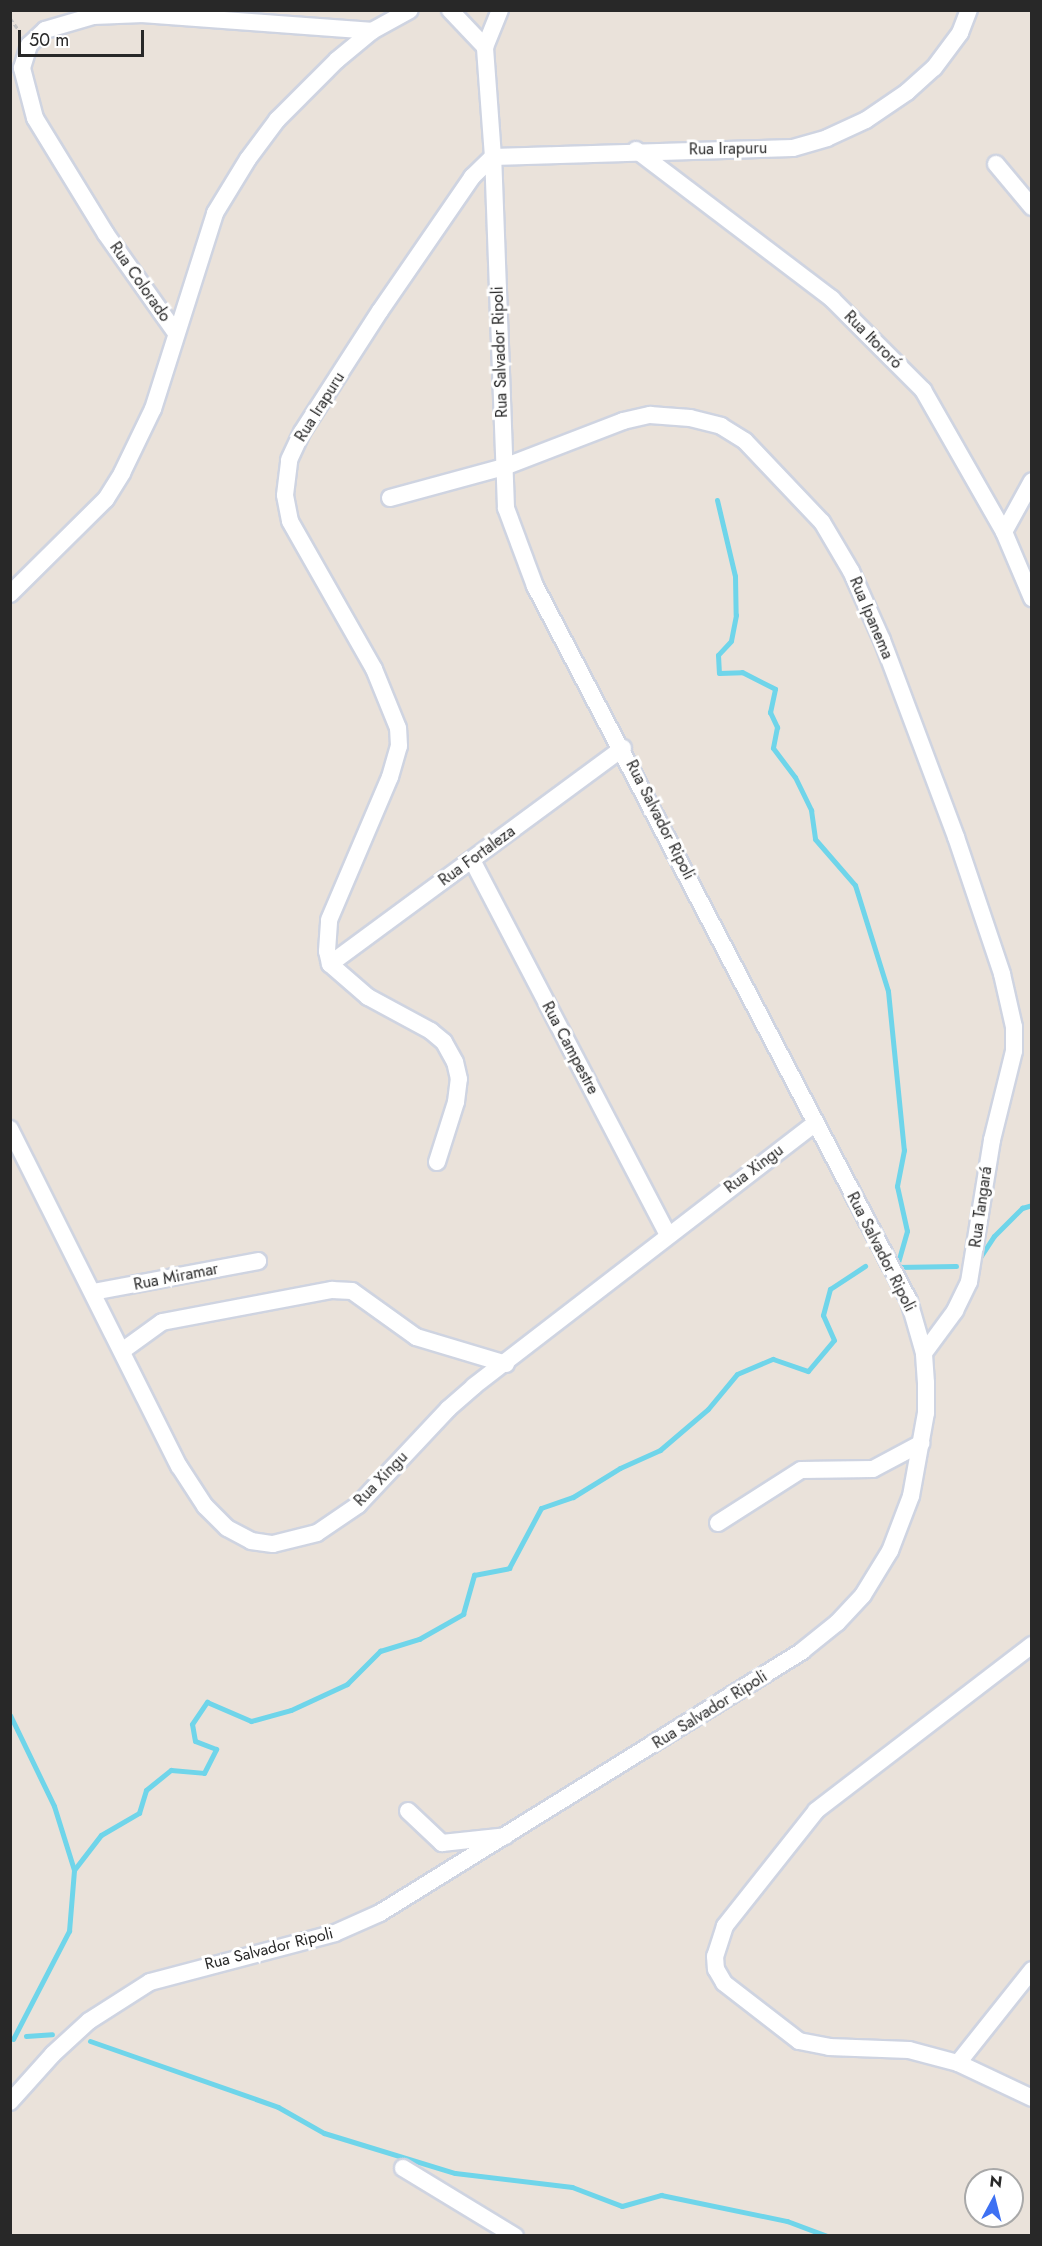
<!DOCTYPE html>
<meta charset="utf-8">
<style>
body{margin:0}
#map{position:relative;width:1042px;height:2246px;overflow:hidden;background:#eae2da;font-family:Jost,sans-serif}
div>[style]{position:absolute}
[style*='--x']{left:calc(var(--x)*1px);top:calc(var(--y)*1px);width:calc(var(--w)*1px);rotate:calc(var(--a)*1deg)}
.stream>*{height:5px;margin:-2.5px;padding:0 2.5px;transform-origin:2.5px;border-radius:2.5px;background:#6fd5ea}
.path>*{height:3px;margin-top:-1.5px;transform-origin:0;background:repeating-linear-gradient(90deg,#c3c3c3 0 4.5px,transparent 0 7.5px)}
.roads{filter:drop-shadow(2px 0 #cfd4e1) drop-shadow(-2px 0 #cfd4e1) drop-shadow(0 2px #cfd4e1) drop-shadow(0 -2px #cfd4e1)}
.minor>*{height:16px;margin:-8px;padding:0 8px;transform-origin:8px;border-radius:8px;background:#fff}
span{translate:-50% -50%;white-space:nowrap;text-align:center;line-height:1.15;-webkit-text-stroke:6px #fff;paint-order:stroke}
.street-label{font-size:16px;color:#282828}
.frame{position:absolute;inset:0;border:12px solid #282828;pointer-events:none}
.north{position:absolute;left:964px;top:2168px;width:60px;height:60px;box-sizing:border-box;background:#fff;border:2px solid #a9a9a9;border-radius:50%;rotate:7deg;font-size:16px;font-weight:700;line-height:24px;text-align:center;color:#282828}
.north::after{content:'';display:block;margin:auto;width:21px;height:27px;background:#3e71f3;clip-path:polygon(50% 0,100% 100%,50% 72%,0 100%)}
.scale{position:absolute;left:18px;top:30px;width:126px;height:27px;box-sizing:border-box;border:3px solid #282828;border-top:0;padding-left:8px;font-size:18px;line-height:21px;white-space:nowrap;color:#282828;-webkit-text-stroke:4px #fff;paint-order:stroke}
</style>
<div id="map">
<div class="stream">
<i style="--x:717;--y:500;--w:78;--a:76.7"></i>
<i style="--x:735;--y:576;--w:39;--a:89"></i>
<i style="--x:736;--y:615;--w:26;--a:101"></i>
<i style="--x:731;--y:641;--w:19;--a:133"></i>
<i style="--x:718;--y:655;--w:18;--a:87"></i>
<i style="--x:719;--y:673;--w:23;--a:-2"></i>
<i style="--x:742;--y:672;--w:37;--a:27"></i>
<i style="--x:775;--y:689;--w:24;--a:102"></i>
<i style="--x:770;--y:712;--w:17;--a:65"></i>
<i style="--x:777;--y:727;--w:21;--a:101"></i>
<i style="--x:773;--y:748;--w:36;--a:53"></i>
<i style="--x:795;--y:777;--w:37;--a:64"></i>
<i style="--x:811;--y:810;--w:29;--a:82"></i>
<i style="--x:815;--y:839;--w:61;--a:49"></i>
<i style="--x:855;--y:885;--w:111;--a:72.7"></i>
<i style="--x:888;--y:991;--w:160;--a:84.3"></i>
<i style="--x:904;--y:1150;--w:37;--a:101"></i>
<i style="--x:897;--y:1186;--w:46;--a:77.5"></i>
<i style="--x:907;--y:1231;--w:37;--a:106"></i>
<i style="--x:897;--y:1267;--w:59;--a:-1"></i>
<i style="--x:979;--y:1259;--w:27;--a:-57"></i>
<i style="--x:994;--y:1236;--w:40;--a:-45"></i>
<i style="--x:1022;--y:1208;--w:10;--a:-17"></i>
<i style="--x:10;--y:1715;--w:101;--a:64.2"></i>
<i style="--x:54;--y:1806;--w:67;--a:72.6"></i>
<i style="--x:26;--y:2036;--w:26;--a:-4"></i>
<i style="--x:13;--y:2039;--w:122;--a:-62.6"></i>
<i style="--x:69;--y:1931;--w:61;--a:-85.3"></i>
<i style="--x:74;--y:1870;--w:44;--a:-52.4"></i>
<i style="--x:101;--y:1835;--w:44;--a:-30.1"></i>
<i style="--x:139;--y:1813;--w:24;--a:-73"></i>
<i style="--x:146;--y:1790;--w:32;--a:-39"></i>
<i style="--x:171;--y:1770;--w:33;--a:5"></i>
<i style="--x:204;--y:1773;--w:27;--a:-63"></i>
<i style="--x:216;--y:1749;--w:22;--a:-159"></i>
<i style="--x:195;--y:1741;--w:17;--a:-100"></i>
<i style="--x:192;--y:1724;--w:27;--a:-56"></i>
<i style="--x:207;--y:1702;--w:48;--a:23.4"></i>
<i style="--x:251;--y:1721;--w:41;--a:-15.4"></i>
<i style="--x:291;--y:1710;--w:62;--a:-24.9"></i>
<i style="--x:347;--y:1684;--w:47;--a:-45"></i>
<i style="--x:380;--y:1651;--w:41;--a:-17.1"></i>
<i style="--x:419;--y:1639;--w:51;--a:-29.6"></i>
<i style="--x:463;--y:1614;--w:41;--a:-74.2"></i>
<i style="--x:474;--y:1575;--w:36;--a:-11"></i>
<i style="--x:509;--y:1568;--w:68;--a:-61.9"></i>
<i style="--x:541;--y:1508;--w:34;--a:-19"></i>
<i style="--x:573;--y:1497;--w:55;--a:-31.7"></i>
<i style="--x:620;--y:1468;--w:44;--a:-24.2"></i>
<i style="--x:660;--y:1450;--w:63;--a:-40.5"></i>
<i style="--x:708;--y:1409;--w:45;--a:-50.4"></i>
<i style="--x:737;--y:1374;--w:39;--a:-23"></i>
<i style="--x:773;--y:1359;--w:37;--a:19"></i>
<i style="--x:808;--y:1371;--w:40;--a:-50"></i>
<i style="--x:834;--y:1340;--w:27;--a:-114"></i>
<i style="--x:823;--y:1315;--w:27;--a:-75"></i>
<i style="--x:830;--y:1289;--w:42;--a:-33.3"></i>
<i style="--x:90;--y:2041;--w:199;--a:19.3"></i>
<i style="--x:278;--y:2107;--w:53;--a:29.5"></i>
<i style="--x:324;--y:2133;--w:137;--a:17"></i>
<i style="--x:455;--y:2173;--w:118;--a:6.8"></i>
<i style="--x:572;--y:2187;--w:53;--a:20.8"></i>
<i style="--x:622;--y:2206;--w:41;--a:-15.8"></i>
<i style="--x:661;--y:2195;--w:129;--a:11.7"></i>
<i style="--x:787;--y:2221;--w:43;--a:20.6"></i>
</div>
<div class="path">
<i style="--x:10;--y:18;--w:17;--a:54"></i>
</div>
<div class="roads">
<div class="minor">
<i style="--x:450;--y:10;--w:51;--a:46.6"></i>
<i style="--x:636;--y:150;--w:246;--a:37.2"></i>
<i style="--x:832;--y:299;--w:129;--a:45"></i>
<i style="--x:923;--y:390;--w:163;--a:60.3"></i>
<i style="--x:1004;--y:532;--w:72;--a:67"></i>
<i style="--x:996;--y:164;--w:56;--a:50.1"></i>
<i style="--x:176;--y:333;--w:121;--a:-125.3"></i>
<i style="--x:106;--y:234;--w:136;--a:-121.5"></i>
<i style="--x:35;--y:118;--w:52;--a:-104.6"></i>
<i style="--x:22;--y:68;--w:24;--a:-73"></i>
<i style="--x:29;--y:45;--w:22;--a:-43"></i>
<i style="--x:45;--y:30;--w:50;--a:-16.3"></i>
<i style="--x:93;--y:16;--w:50;--a:-2.3"></i>
<i style="--x:143;--y:14;--w:230;--a:4.2"></i>
<i style="--x:390;--y:498;--w:118;--a:-15.2"></i>
<i style="--x:504;--y:467;--w:128;--a:-21.1"></i>
<i style="--x:623;--y:421;--w:28;--a:-13"></i>
<i style="--x:650;--y:415;--w:40;--a:4.3"></i>
<i style="--x:690;--y:418;--w:32;--a:14"></i>
<i style="--x:721;--y:426;--w:28;--a:32"></i>
<i style="--x:745;--y:441;--w:112;--a:46.5"></i>
<i style="--x:822;--y:522;--w:57;--a:59.4"></i>
<i style="--x:851;--y:571;--w:76;--a:65.8"></i>
<i style="--x:882;--y:640;--w:210;--a:69.4"></i>
<i style="--x:956;--y:837;--w:145;--a:71.4"></i>
<i style="--x:1002;--y:974;--w:54;--a:77.2"></i>
<i style="--x:1014;--y:1027;--w:24;--a:90"></i>
<i style="--x:1014;--y:1051;--w:92;--a:103.9"></i>
<i style="--x:992;--y:1140;--w:144;--a:99.2"></i>
<i style="--x:969;--y:1282;--w:32;--a:116"></i>
<i style="--x:955;--y:1311;--w:52;--a:126.4"></i>
<i style="--x:1004;--y:532;--w:58;--a:-61.2"></i>
<i style="--x:10;--y:594;--w:135;--a:-44.7"></i>
<i style="--x:106;--y:499;--w:31;--a:-58"></i>
<i style="--x:122;--y:473;--w:71;--a:-64.2"></i>
<i style="--x:153;--y:409;--w:206;--a:-72.4"></i>
<i style="--x:215;--y:213;--w:63;--a:-58.6"></i>
<i style="--x:248;--y:159;--w:49;--a:-53.4"></i>
<i style="--x:277;--y:120;--w:85;--a:-45"></i>
<i style="--x:337;--y:60;--w:45;--a:-39.6"></i>
<i style="--x:372;--y:31;--w:43;--a:-28.9"></i>
<i style="--x:472;--y:860;--w:423;--a:62.4"></i>
<i style="--x:330;--y:964;--w:364;--a:-36.4"></i>
<i style="--x:10;--y:1129;--w:377;--a:63.4"></i>
<i style="--x:179;--y:1466;--w:48;--a:57"></i>
<i style="--x:205;--y:1506;--w:31;--a:45"></i>
<i style="--x:227;--y:1528;--w:27;--a:28"></i>
<i style="--x:251;--y:1541;--w:22;--a:8"></i>
<i style="--x:273;--y:1544;--w:45;--a:-14"></i>
<i style="--x:317;--y:1533;--w:50;--a:-34.3"></i>
<i style="--x:358;--y:1505;--w:132;--a:-46.8"></i>
<i style="--x:448;--y:1409;--w:35;--a:-41"></i>
<i style="--x:474;--y:1386;--w:431;--a:-37.6"></i>
<i style="--x:437;--y:1162;--w:63;--a:-72.4"></i>
<i style="--x:456;--y:1102;--w:23;--a:-83"></i>
<i style="--x:459;--y:1079;--w:17;--a:-103"></i>
<i style="--x:455;--y:1062;--w:23;--a:-119"></i>
<i style="--x:444;--y:1042;--w:17;--a:-140"></i>
<i style="--x:431;--y:1031;--w:72;--a:-151.6"></i>
<i style="--x:368;--y:997;--w:50;--a:-139"></i>
<i style="--x:330;--y:964;--w:13;--a:-103"></i>
<i style="--x:327;--y:951;--w:31;--a:-86"></i>
<i style="--x:329;--y:920;--w:155;--a:-66.9"></i>
<i style="--x:390;--y:777;--w:32;--a:-74"></i>
<i style="--x:399;--y:746;--w:18;--a:-93"></i>
<i style="--x:398;--y:728;--w:64;--a:-112.1"></i>
<i style="--x:374;--y:669;--w:170;--a:-119.6"></i>
<i style="--x:290;--y:521;--w:26;--a:-101"></i>
<i style="--x:285;--y:495;--w:35;--a:-83"></i>
<i style="--x:289;--y:460;--w:31;--a:-65"></i>
<i style="--x:302;--y:432;--w:144;--a:-57.2"></i>
<i style="--x:380;--y:311;--w:163;--a:-55.5"></i>
<i style="--x:472;--y:177;--w:29;--a:-44"></i>
<i style="--x:493;--y:157;--w:300;--a:-1.7"></i>
<i style="--x:793;--y:148;--w:35;--a:-16"></i>
<i style="--x:827;--y:138;--w:43;--a:-24.8"></i>
<i style="--x:866;--y:120;--w:50;--a:-34.3"></i>
<i style="--x:907;--y:92;--w:36;--a:-42"></i>
<i style="--x:934;--y:68;--w:44;--a:-53.4"></i>
<i style="--x:960;--y:33;--w:25;--a:-69"></i>
<i style="--x:93;--y:1292;--w:168;--a:-10.6"></i>
<i style="--x:122;--y:1351;--w:49;--a:-35.9"></i>
<i style="--x:162;--y:1322;--w:173;--a:-10.7"></i>
<i style="--x:332;--y:1290;--w:20;--a:3"></i>
<i style="--x:352;--y:1291;--w:79;--a:35.7"></i>
<i style="--x:416;--y:1337;--w:94;--a:16.7"></i>
<i style="--x:718;--y:1523;--w:98;--a:-32.6"></i>
<i style="--x:801;--y:1470;--w:72;--a:-0.8"></i>
<i style="--x:873;--y:1469;--w:55;--a:-28"></i>
<i style="--x:1032;--y:1645;--w:272;--a:142.5"></i>
<i style="--x:816;--y:1811;--w:147;--a:128.4"></i>
<i style="--x:725;--y:1926;--w:32;--a:108"></i>
<i style="--x:715;--y:1956;--w:13;--a:86"></i>
<i style="--x:716;--y:1969;--w:16;--a:60"></i>
<i style="--x:724;--y:1983;--w:95;--a:37.7"></i>
<i style="--x:799;--y:2041;--w:31;--a:11"></i>
<i style="--x:829;--y:2047;--w:80;--a:2.1"></i>
<i style="--x:909;--y:2050;--w:51;--a:14.9"></i>
<i style="--x:958;--y:2063;--w:82;--a:25.3"></i>
<i style="--x:408;--y:1811;--w:47;--a:43.3"></i>
<i style="--x:442;--y:1843;--w:64;--a:-6.2"></i>
<i style="--x:958;--y:2063;--w:119;--a:-51.5"></i>
<i style="--x:10;--y:2102;--w:64;--a:-48.1"></i>
<i style="--x:53;--y:2054;--w:49;--a:-42.5"></i>
<i style="--x:89;--y:2021;--w:72;--a:-32.6"></i>
<i style="--x:150;--y:1982;--w:191;--a:-14.8"></i>
<i style="--x:335;--y:1933;--w:49;--a:-24"></i>
<i style="--x:380;--y:1913;--w:497;--a:-31.8"></i>
<i style="--x:802;--y:1651;--w:45;--a:-38.7"></i>
<i style="--x:837;--y:1623;--w:38;--a:-47"></i>
<i style="--x:863;--y:1595;--w:52;--a:-58.5"></i>
<i style="--x:890;--y:1551;--w:59;--a:-69.1"></i>
<i style="--x:911;--y:1496;--w:84;--a:-79.8"></i>
<i style="--x:926;--y:1413;--w:30;--a:-90"></i>
<i style="--x:926;--y:1383;--w:30;--a:-94"></i>
<i style="--x:924;--y:1353;--w:54;--a:-106.1"></i>
<i style="--x:909;--y:1301;--w:807;--a:-117.61"></i>
<i style="--x:535;--y:586;--w:83;--a:-110.4"></i>
<i style="--x:506;--y:508;--w:351;--a:-92.1"></i>
<i style="--x:493;--y:157;--w:110;--a:-94.2"></i>
<i style="--x:485;--y:47;--w:40;--a:-68"></i>
<i style="--x:403;--y:2168;--w:131;--a:31.3"></i>
</div>
</div>
<div class="street-label">
<span style="left:728px;top:149px;rotate:-1deg">Rua Irapuru</span>
<span style="left:140px;top:282px;rotate:55deg">Rua Colorado</span>
<span style="left:873px;top:340px;rotate:45deg">Rua Itororó</span>
<span style="left:500px;top:352px;rotate:-92deg">Rua Salvador Ripoli</span>
<span style="left:320px;top:407px;rotate:-58deg">Rua Irapuru</span>
<span style="left:871px;top:618px;rotate:67deg">Rua Ipanema</span>
<span style="left:660px;top:820px;rotate:63deg">Rua Salvador Ripoli</span>
<span style="left:477px;top:856px;rotate:-36deg">Rua Fortaleza</span>
<span style="left:570px;top:1048px;rotate:62deg">Rua Campestre</span>
<span style="left:754px;top:1169px;rotate:-37deg">Rua Xingu</span>
<span style="left:981px;top:1207px;rotate:-82deg">Rua Tangará</span>
<span style="left:881px;top:1252px;rotate:63deg">Rua Salvador Ripoli</span>
<span style="left:176px;top:1277px;rotate:-11deg">Rua Miramar</span>
<span style="left:381px;top:1479px;rotate:-46deg">Rua Xingu</span>
<span style="left:710px;top:1710px;rotate:-32deg">Rua Salvador Ripoli</span>
<span style="left:269px;top:1949px;rotate:-14deg">Rua Salvador Ripoli</span>
</div>
<div class="frame"></div>
<div class="north">N</div>
<div class="scale">50 m</div>
</div>
